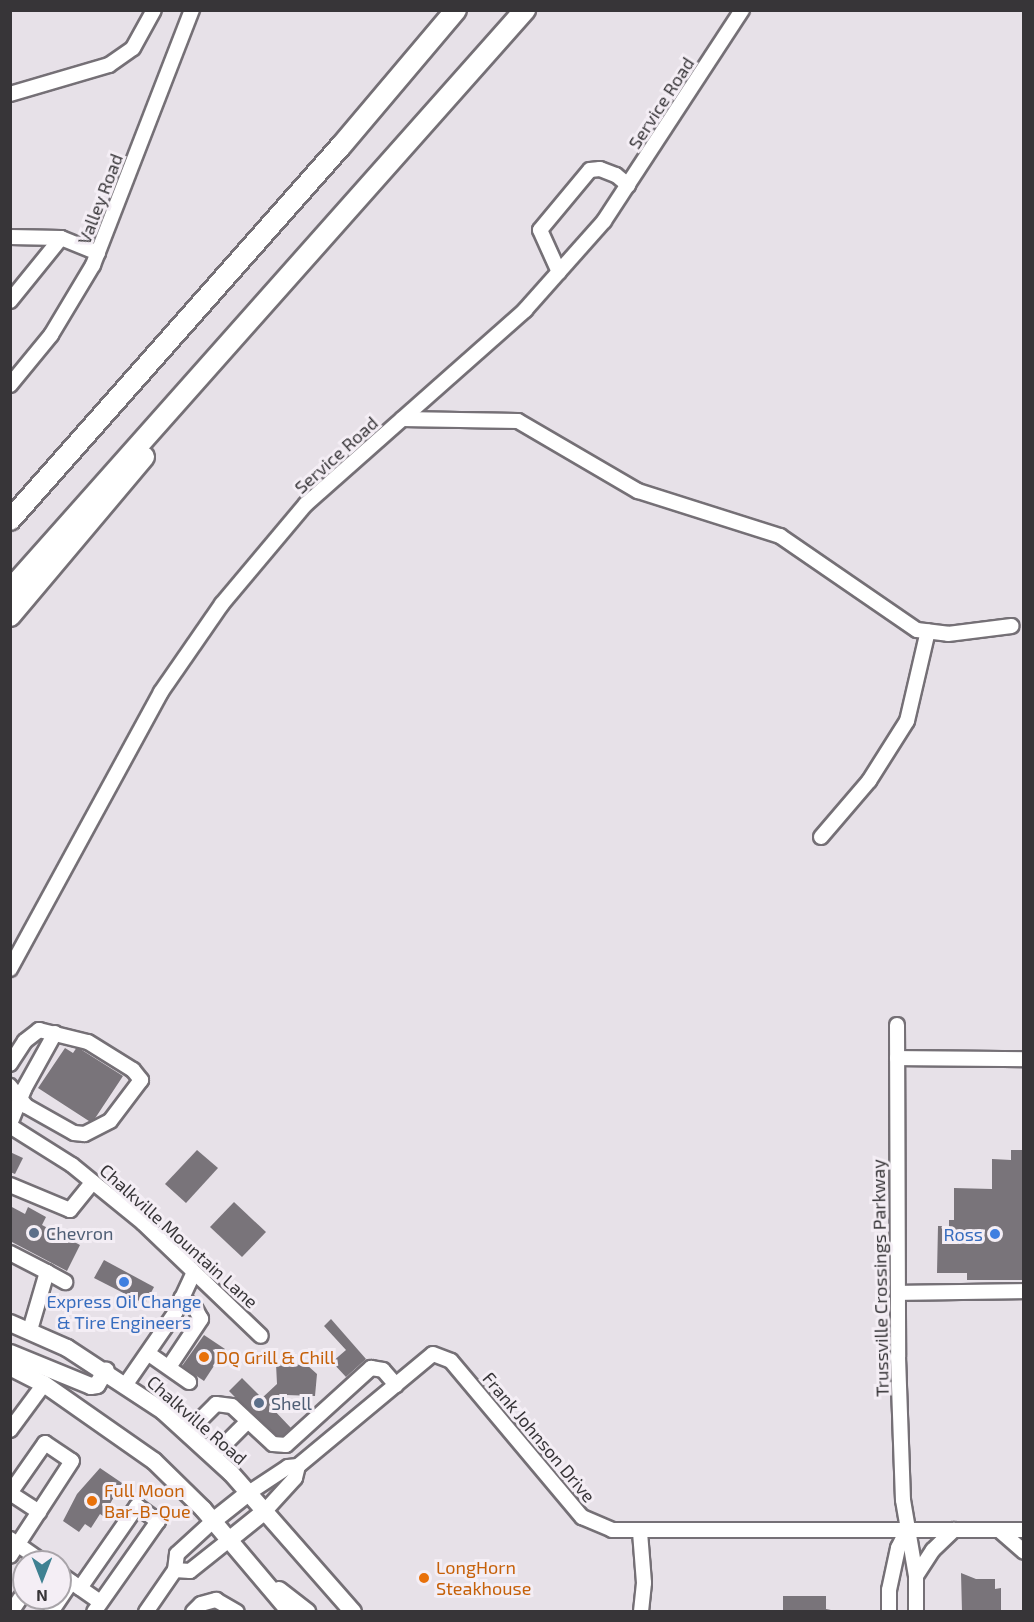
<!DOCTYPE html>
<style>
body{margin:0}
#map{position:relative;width:1034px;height:1622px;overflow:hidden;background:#e7e1e8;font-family:"Exo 2",sans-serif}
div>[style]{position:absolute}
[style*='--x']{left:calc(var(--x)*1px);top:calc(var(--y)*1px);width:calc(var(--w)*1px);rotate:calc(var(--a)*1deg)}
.building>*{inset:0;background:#79747a}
.roads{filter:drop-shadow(2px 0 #757076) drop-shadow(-2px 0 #757076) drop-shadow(0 2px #757076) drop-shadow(0 -2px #757076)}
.minor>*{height:14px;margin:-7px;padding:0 7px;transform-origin:7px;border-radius:7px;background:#fff}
.major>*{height:16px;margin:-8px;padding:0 8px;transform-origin:8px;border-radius:8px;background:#fff}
.highway>*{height:20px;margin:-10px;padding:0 10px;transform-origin:10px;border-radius:10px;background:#fff}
.dots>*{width:16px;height:16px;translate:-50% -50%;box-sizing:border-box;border:3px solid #f4eef5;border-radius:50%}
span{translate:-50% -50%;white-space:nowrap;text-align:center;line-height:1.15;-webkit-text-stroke:6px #f4eef5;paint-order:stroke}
.street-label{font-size:18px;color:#373538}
.service-label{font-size:18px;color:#4e5e75}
.left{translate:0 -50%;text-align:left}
.shop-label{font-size:18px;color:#366cbe}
.right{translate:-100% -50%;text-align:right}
.food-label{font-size:18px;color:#c56008}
.frame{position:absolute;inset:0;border:12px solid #373538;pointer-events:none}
.north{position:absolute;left:12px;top:1550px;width:60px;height:60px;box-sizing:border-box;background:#f4eef5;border:2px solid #a8a4a9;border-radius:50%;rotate:180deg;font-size:16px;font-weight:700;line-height:24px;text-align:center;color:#373538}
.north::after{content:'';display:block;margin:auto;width:21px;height:27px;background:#3f8192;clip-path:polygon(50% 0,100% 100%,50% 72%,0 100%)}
</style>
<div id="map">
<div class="building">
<i style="clip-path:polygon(77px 1047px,123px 1076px,92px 1123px,38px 1088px,65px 1048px,73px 1053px)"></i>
<i style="clip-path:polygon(197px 1150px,218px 1168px,186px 1203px,165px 1184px)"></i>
<i style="clip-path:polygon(1011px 1150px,1024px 1150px,1024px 1280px,967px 1280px,967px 1273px,937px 1273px,938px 1226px,949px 1226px,949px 1220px,954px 1220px,954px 1188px,992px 1189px,992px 1159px,1011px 1160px)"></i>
<i style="clip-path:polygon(10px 1152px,23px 1158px,15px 1174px,10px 1172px)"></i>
<i style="clip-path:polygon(234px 1202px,266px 1232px,242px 1257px,210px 1227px)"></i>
<i style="clip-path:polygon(10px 1206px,25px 1214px,28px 1207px,46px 1217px,42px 1225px,80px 1245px,67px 1271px,10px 1241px)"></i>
<i style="clip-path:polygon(104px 1260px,154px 1287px,145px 1304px,94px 1278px)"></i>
<i style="clip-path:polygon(331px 1319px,366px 1359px,346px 1377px,332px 1362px,346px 1350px,324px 1326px)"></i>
<i style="clip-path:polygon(204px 1335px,225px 1349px,204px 1381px,182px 1366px)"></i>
<i style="clip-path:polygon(276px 1364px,307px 1365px,317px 1374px,315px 1396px,286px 1395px,272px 1408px,291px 1428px,278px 1441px,229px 1391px,242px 1378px,262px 1398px,277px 1384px)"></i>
<i style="clip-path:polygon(100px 1468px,122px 1483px,103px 1516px,100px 1514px,91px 1528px,85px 1524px,79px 1532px,63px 1521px,77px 1494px)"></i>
<i style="clip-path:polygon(961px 1573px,976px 1579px,995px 1579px,995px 1589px,1001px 1588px,1001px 1612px,962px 1612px)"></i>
<i style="clip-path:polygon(783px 1596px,826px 1596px,826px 1609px,841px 1612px,783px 1612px)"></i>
</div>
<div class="roads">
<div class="minor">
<i style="--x:10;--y:94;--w:103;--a:-16.3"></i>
<i style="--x:109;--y:65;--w:29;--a:-35"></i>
<i style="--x:133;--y:48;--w:43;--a:-61.1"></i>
<i style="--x:10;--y:237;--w:51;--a:1.1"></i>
<i style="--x:61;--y:238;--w:40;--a:22"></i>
<i style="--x:559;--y:272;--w:46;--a:-114.3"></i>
<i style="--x:540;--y:230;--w:78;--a:-50.2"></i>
<i style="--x:590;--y:170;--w:10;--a:-6"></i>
<i style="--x:600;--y:169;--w:17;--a:21"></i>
<i style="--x:616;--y:175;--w:16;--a:40"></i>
<i style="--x:10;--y:301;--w:81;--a:-51"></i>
<i style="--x:10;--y:385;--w:65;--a:-50.6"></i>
<i style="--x:51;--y:335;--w:82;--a:-59"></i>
<i style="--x:93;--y:265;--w:274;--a:-68.8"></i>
<i style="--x:402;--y:419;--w:116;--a:1"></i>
<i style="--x:518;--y:421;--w:139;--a:30.3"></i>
<i style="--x:638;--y:491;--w:149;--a:17.6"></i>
<i style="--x:780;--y:536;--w:166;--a:34.5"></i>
<i style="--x:917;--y:630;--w:31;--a:7"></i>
<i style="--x:948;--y:634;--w:64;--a:-7.2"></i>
<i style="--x:821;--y:837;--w:74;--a:-49.4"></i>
<i style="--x:869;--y:781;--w:71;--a:-57.7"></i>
<i style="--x:907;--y:721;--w:92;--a:-76.9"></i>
<i style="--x:10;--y:969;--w:315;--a:-61.4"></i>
<i style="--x:161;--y:692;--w:107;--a:-55.3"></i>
<i style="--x:222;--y:604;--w:131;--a:-50"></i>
<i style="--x:306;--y:504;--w:293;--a:-41.5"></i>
<i style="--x:525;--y:310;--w:119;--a:-48.4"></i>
<i style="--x:604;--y:221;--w:252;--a:-56.8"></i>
<i style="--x:897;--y:1025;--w:332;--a:89.8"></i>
<i style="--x:898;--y:1357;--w:143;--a:88"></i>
<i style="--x:903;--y:1500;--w:77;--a:80.3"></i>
<i style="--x:916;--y:1576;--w:36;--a:90"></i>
<i style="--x:897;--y:1058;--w:127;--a:0.5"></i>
<i style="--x:10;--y:1064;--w:27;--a:-57"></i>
<i style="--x:25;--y:1041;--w:18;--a:-38"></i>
<i style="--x:39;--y:1030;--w:50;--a:13.8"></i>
<i style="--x:88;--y:1042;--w:53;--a:31.9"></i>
<i style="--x:133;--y:1070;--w:13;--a:51"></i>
<i style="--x:141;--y:1080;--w:51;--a:127.1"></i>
<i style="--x:110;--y:1121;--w:29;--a:153"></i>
<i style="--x:84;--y:1134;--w:10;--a:-174"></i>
<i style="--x:74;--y:1133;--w:55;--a:-150.6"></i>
<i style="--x:26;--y:1106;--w:26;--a:-129"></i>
<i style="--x:10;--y:1124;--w:38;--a:-68"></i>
<i style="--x:24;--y:1089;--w:64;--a:-61"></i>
<i style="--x:10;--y:1126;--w:73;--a:32.2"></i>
<i style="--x:72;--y:1165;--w:92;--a:39.2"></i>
<i style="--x:143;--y:1223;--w:163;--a:43.8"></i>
<i style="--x:10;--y:1185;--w:65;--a:22.6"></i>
<i style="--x:70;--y:1210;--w:36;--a:-51"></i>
<i style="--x:10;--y:1253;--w:42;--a:27.2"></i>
<i style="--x:47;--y:1272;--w:60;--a:106.3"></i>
<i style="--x:47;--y:1272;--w:21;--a:29"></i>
<i style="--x:899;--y:1293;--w:125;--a:-0.9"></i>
<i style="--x:149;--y:1354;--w:49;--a:35"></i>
<i style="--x:169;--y:1367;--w:58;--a:-56.3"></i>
<i style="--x:201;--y:1319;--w:13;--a:-119"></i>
<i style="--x:195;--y:1308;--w:17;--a:-144"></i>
<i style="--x:126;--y:1384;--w:86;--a:-55.4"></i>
<i style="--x:175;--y:1313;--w:45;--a:-65.1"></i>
<i style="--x:10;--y:1430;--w:57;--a:-53.5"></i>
<i style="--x:187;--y:1433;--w:41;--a:-45"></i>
<i style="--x:216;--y:1404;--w:16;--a:7"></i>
<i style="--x:232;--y:1406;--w:56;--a:42.8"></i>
<i style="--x:273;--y:1444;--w:13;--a:4"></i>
<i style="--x:286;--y:1445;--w:115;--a:-42.2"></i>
<i style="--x:371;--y:1368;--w:12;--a:9"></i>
<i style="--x:383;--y:1370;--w:20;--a:49"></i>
<i style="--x:213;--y:1456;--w:49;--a:-45"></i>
<i style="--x:10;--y:1493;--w:61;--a:-55"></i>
<i style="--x:45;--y:1443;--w:32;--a:34"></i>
<i style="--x:72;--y:1461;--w:113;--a:123.1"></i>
<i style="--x:10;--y:1493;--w:35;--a:33"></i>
<i style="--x:247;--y:1494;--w:49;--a:-33.4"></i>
<i style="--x:288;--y:1467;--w:10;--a:-6"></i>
<i style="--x:264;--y:1512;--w:46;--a:-47.6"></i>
<i style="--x:295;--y:1478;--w:12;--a:-76"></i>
<i style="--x:298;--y:1466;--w:175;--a:-39.7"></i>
<i style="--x:433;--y:1354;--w:19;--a:21"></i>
<i style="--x:451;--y:1361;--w:204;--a:50"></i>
<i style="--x:582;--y:1517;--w:33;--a:23"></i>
<i style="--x:612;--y:1530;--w:412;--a:0"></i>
<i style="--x:999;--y:1530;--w:33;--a:41"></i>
<i style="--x:640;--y:1532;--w:51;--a:85.5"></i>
<i style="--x:644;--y:1583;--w:29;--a:96"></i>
<i style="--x:10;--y:1539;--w:40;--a:34.9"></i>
<i style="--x:175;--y:1570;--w:15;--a:4"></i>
<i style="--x:190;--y:1571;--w:50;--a:-38.5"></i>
<i style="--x:60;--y:1574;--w:49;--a:35"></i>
<i style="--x:916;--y:1576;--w:31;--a:-57"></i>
<i style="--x:933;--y:1550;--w:29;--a:-44"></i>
<i style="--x:80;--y:1588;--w:100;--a:-55.2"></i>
<i style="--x:137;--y:1506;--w:26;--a:36"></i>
<i style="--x:158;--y:1521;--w:111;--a:125.1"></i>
<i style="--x:11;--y:1612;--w:23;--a:-56"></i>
<i style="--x:51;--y:1612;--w:36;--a:-56"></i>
<i style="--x:146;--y:1612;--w:51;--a:-55.4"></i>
<i style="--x:175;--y:1570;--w:16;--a:-83"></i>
<i style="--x:177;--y:1554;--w:49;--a:-42.5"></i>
<i style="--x:193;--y:1612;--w:11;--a:-45"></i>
<i style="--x:201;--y:1604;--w:16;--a:-15"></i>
<i style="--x:216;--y:1600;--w:24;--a:30"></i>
<i style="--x:889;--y:1612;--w:22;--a:-90"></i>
<i style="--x:889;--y:1590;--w:43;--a:-77.9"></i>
<i style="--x:898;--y:1548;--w:20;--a:-63"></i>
</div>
<div class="major">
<i style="--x:10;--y:1323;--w:62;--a:23.7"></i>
<i style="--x:67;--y:1348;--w:115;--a:33.3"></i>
<i style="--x:163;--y:1411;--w:92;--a:42.4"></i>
<i style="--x:231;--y:1473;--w:185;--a:48.7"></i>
<i style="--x:10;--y:1353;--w:87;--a:22.2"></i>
<i style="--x:91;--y:1386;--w:6;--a:-9"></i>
<i style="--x:97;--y:1385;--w:17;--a:-59"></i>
<i style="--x:10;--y:1367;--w:38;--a:27"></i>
<i style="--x:44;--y:1384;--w:134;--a:35"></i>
<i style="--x:154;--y:1461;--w:69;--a:44.4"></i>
<i style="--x:203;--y:1509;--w:135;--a:49.8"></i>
<i style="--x:213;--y:1521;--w:43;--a:-38.5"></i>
<i style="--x:229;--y:1540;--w:45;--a:-38.7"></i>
<i style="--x:279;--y:1590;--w:36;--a:38"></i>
</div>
<div class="highway">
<i style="--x:10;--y:520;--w:499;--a:-48.5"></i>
<i style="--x:341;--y:146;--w:178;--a:-49.8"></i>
<i style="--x:10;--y:590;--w:776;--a:-48.4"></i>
<i style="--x:10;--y:616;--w:208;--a:-49.9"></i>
</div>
</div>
<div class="dots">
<i style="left:34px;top:1233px;background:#5c6f8a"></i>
<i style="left:995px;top:1234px;background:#3f7fe0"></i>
<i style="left:124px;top:1282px;background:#3f7fe0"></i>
<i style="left:204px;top:1357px;background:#e8710a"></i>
<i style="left:259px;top:1403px;background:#5c6f8a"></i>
<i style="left:92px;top:1501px;background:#e8710a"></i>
<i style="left:424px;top:1578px;background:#e8710a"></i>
</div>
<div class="street-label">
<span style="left:661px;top:103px;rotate:-57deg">Service Road</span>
<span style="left:100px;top:199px;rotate:-69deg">Valley Road</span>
<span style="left:336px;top:455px;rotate:-42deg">Service Road</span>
<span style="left:179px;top:1236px;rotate:42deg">Chalkville Mountain Lane</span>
<span style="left:880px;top:1278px;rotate:-91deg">Trussville Crossings Parkway</span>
<span style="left:197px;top:1420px;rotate:41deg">Chalkville Road</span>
<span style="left:539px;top:1437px;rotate:50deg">Frank Johnson Drive</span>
</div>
<div class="service-label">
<span class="left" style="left:46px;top:1233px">Chevron</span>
<span class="left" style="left:271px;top:1403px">Shell</span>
</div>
<div class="shop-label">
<span class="right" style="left:983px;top:1234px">Ross</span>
<span style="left:124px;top:1312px">Express Oil Change<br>&amp; Tire Engineers</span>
</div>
<div class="food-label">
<span class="left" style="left:216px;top:1357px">DQ Grill &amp; Chill</span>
<span class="left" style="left:104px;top:1501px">Full Moon<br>Bar-B-Que</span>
<span class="left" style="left:436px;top:1578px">LongHorn<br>Steakhouse</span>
</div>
<div class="frame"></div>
<div class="north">N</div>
</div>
